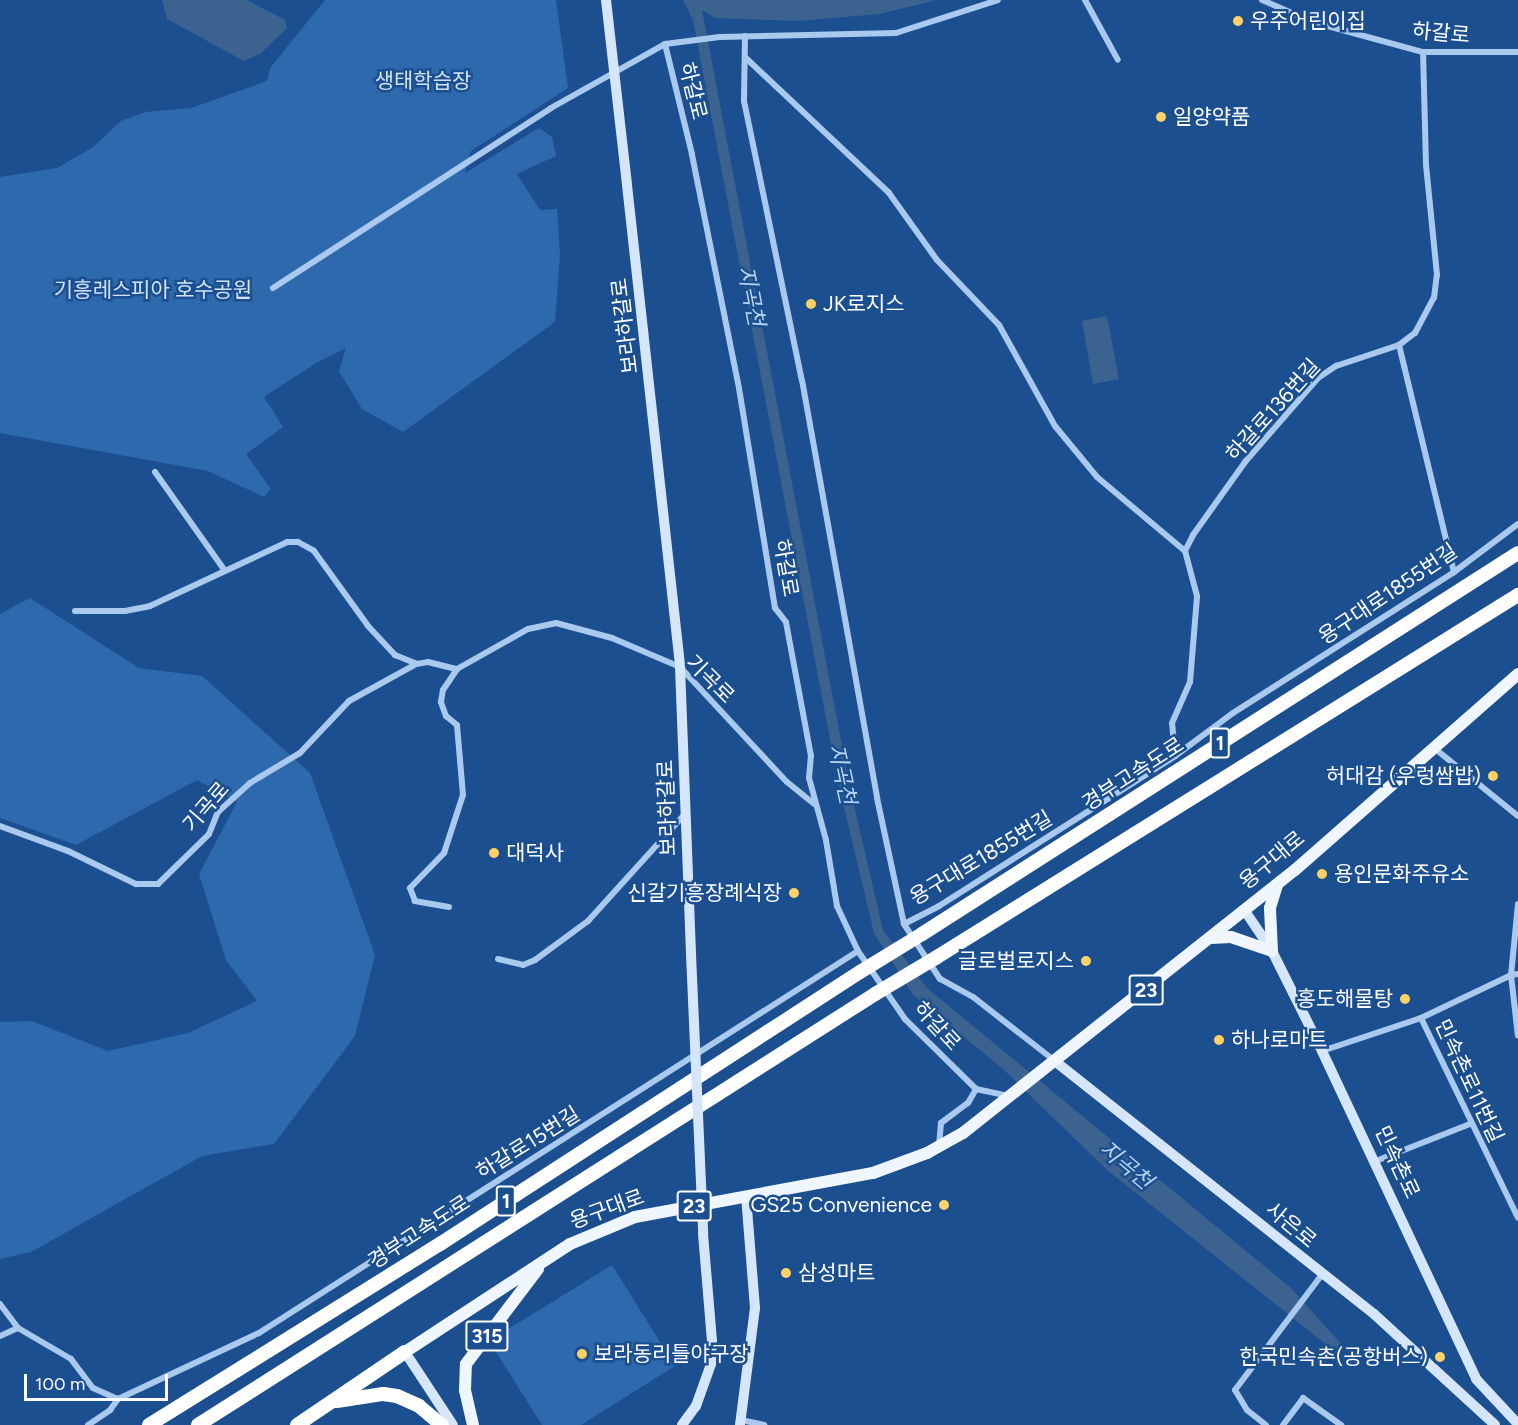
<!DOCTYPE html>
<meta charset="utf-8">
<style>
body{margin:0}
#map{position:relative;width:1518px;height:1425px;overflow:hidden;background:#1b4f8f;font-family:Figtree,"Noto Sans KR",sans-serif}
div>[style]{position:absolute}
[style*='--x']{left:calc(var(--x)*1px);top:calc(var(--y)*1px);width:calc(var(--w)*1px);rotate:calc(var(--a)*1deg)}
.green>*{inset:0;background:#2e69ad}
.water>*{inset:0;background:#3c6290}
.street>*{height:6px;margin:-3px;padding:0 3px;transform-origin:3px;border-radius:3px;background:#a9c9ee}
.secondary>*{height:10px;margin:-5px;padding:0 5px;transform-origin:5px;border-radius:5px;background:#d6e6fa}
.primary>*{height:12px;margin:-6px;padding:0 6px;transform-origin:6px;border-radius:6px;background:#f0f6ff}
.highway>*{height:14px;margin:-7px;padding:0 7px;transform-origin:7px;border-radius:7px;background:#fff}
.secondary-bridge>*{height:10px;margin:-5px;padding:0 5px;transform-origin:5px;border-radius:5px;background:#d6e6fa}
.highway-bridge>*{height:14px;margin:-7px;padding:0 7px;transform-origin:7px;border-radius:7px;background:#fff}
.dots>*{width:16px;height:16px;translate:-50% -50%;box-sizing:border-box;border:3px solid #1b4f8f;border-radius:50%}
span{translate:-50% -50%;white-space:nowrap;text-align:center;line-height:1.15;-webkit-text-stroke:5px #1b4f8f;paint-order:stroke}
.shield-label span{padding:2px 4px;background:#1b4f8f;border:2px solid;border-radius:4px;-webkit-text-stroke-width:0}
.shield-label{font-size:20px;color:#fff;font-weight:700}
.poi-label{font-size:21px;color:#fff}
.left{translate:0 -50%;text-align:left}
.right{translate:-100% -50%;text-align:right}
.street-label{font-size:21px;color:#fff}
.park-label{font-size:21px;color:#cfe3fa}
.water-label{font-size:22px;color:#b5d3f5;font-style:italic}
.scale{position:absolute;left:24px;top:1374px;width:144px;height:27px;box-sizing:border-box;border:3px solid #fff;border-top:0;padding-left:8px;font-size:18px;line-height:21px;white-space:nowrap;color:#fff;-webkit-text-stroke:4px #1b4f8f;paint-order:stroke}
</style>
<div id="map">
<div class="green">
<i style="clip-path:polygon(325px 0,556px 0,568px 88px,471px 151px,465px 173px,539px 128px,552px 137px,556px 156px,517px 174px,540px 210px,557px 209px,560px 254px,555px 322px,403px 432px,362px 409px,339px 371px,346px 348px,316px 363px,264px 397px,283px 427px,246px 454px,271px 489px,264px 497px,208px 471px,0 433px,0 177px,57px 168px,93px 147px,121px 121px,145px 112px,191px 108px,267px 81px,270px 68px)"></i>
<i style="clip-path:polygon(30px 598px,139px 668px,202px 676px,310px 773px,375px 955px,355px 1036px,274px 1144px,202px 1156px,31px 1252px,0 1259px,0 1022px,32px 1021px,108px 1051px,188px 1033px,257px 1001px,226px 960px,199px 874px,237px 802px,197px 780px,76px 845px,0 818px,0 614px)"></i>
<i style="clip-path:polygon(612px 1265px,675px 1366px,581px 1425px,542px 1425px,489px 1341px)"></i>
</div>
<div class="water">
<i style="clip-path:polygon(162px 0,247px 0,285px 20px,287px 28px,260px 54px,244px 61px,167px 19px)"></i>
<i style="clip-path:polygon(683px 0,937px 0,880px 14px,797px 21px,715px 18px,702px 10px,851px 793px,883px 930px,927px 988px,1291px 1288px,1344px 1347px,1338px 1354px,1107px 1170px,1003px 1069px,913px 995px,874px 933px,839px 786px,693px 20px)"></i>
<i style="clip-path:polygon(1107px 316px,1119px 379px,1093px 384px,1082px 321px)"></i>
</div>
<div class="street">
<i style="--x:1085;--y:0;--w:68;--a:61.2"></i>
<i style="--x:1262;--y:0;--w:56;--a:23.3"></i>
<i style="--x:1313;--y:22;--w:114;--a:15.3"></i>
<i style="--x:1423;--y:52;--w:95;--a:0"></i>
<i style="--x:745;--y:36;--w:65;--a:90.9"></i>
<i style="--x:744;--y:101;--w:285;--a:78.3"></i>
<i style="--x:802;--y:380;--w:425;--a:79.8"></i>
<i style="--x:877;--y:798;--w:129;--a:77.9"></i>
<i style="--x:747;--y:59;--w:195;--a:43.3"></i>
<i style="--x:889;--y:193;--w:82;--a:54.4"></i>
<i style="--x:937;--y:260;--w:90;--a:46.4"></i>
<i style="--x:999;--y:325;--w:115;--a:61"></i>
<i style="--x:1055;--y:426;--w:66;--a:50.5"></i>
<i style="--x:1097;--y:477;--w:115;--a:40.1"></i>
<i style="--x:273;--y:288;--w:331;--a:-32.9"></i>
<i style="--x:551;--y:108;--w:131;--a:-29.3"></i>
<i style="--x:1399;--y:345;--w:234;--a:76.4"></i>
<i style="--x:155;--y:472;--w:121;--a:54.7"></i>
<i style="--x:75;--y:611;--w:50;--a:0"></i>
<i style="--x:125;--y:611;--w:25;--a:-11"></i>
<i style="--x:150;--y:606;--w:151;--a:-25"></i>
<i style="--x:287;--y:542;--w:11;--a:0"></i>
<i style="--x:298;--y:542;--w:18;--a:29"></i>
<i style="--x:314;--y:551;--w:92;--a:54.2"></i>
<i style="--x:368;--y:626;--w:40;--a:47"></i>
<i style="--x:395;--y:655;--w:22;--a:22"></i>
<i style="--x:1433;--y:747;--w:109;--a:39.1"></i>
<i style="--x:1175;--y:756;--w:33;--a:-95"></i>
<i style="--x:1172;--y:723;--w:45;--a:-66.3"></i>
<i style="--x:1190;--y:682;--w:86;--a:-85.3"></i>
<i style="--x:1197;--y:596;--w:47;--a:-104.9"></i>
<i style="--x:1185;--y:551;--w:18;--a:-63"></i>
<i style="--x:1193;--y:535;--w:90;--a:-54.5"></i>
<i style="--x:1245;--y:462;--w:111;--a:-49"></i>
<i style="--x:1318;--y:378;--w:22;--a:-34"></i>
<i style="--x:1336;--y:366;--w:66;--a:-18.4"></i>
<i style="--x:1399;--y:345;--w:20;--a:-37"></i>
<i style="--x:1415;--y:333;--w:40;--a:-62"></i>
<i style="--x:1434;--y:298;--w:23;--a:-83"></i>
<i style="--x:1437;--y:275;--w:111;--a:-95.7"></i>
<i style="--x:1426;--y:165;--w:113;--a:-91.5"></i>
<i style="--x:0;--y:826;--w:72;--a:20.2"></i>
<i style="--x:68;--y:851;--w:76;--a:25.9"></i>
<i style="--x:136;--y:884;--w:22;--a:0"></i>
<i style="--x:158;--y:884;--w:71;--a:-44.4"></i>
<i style="--x:209;--y:834;--w:24;--a:-68"></i>
<i style="--x:218;--y:812;--w:43;--a:-42.2"></i>
<i style="--x:250;--y:783;--w:58;--a:-31"></i>
<i style="--x:300;--y:753;--w:71;--a:-46.7"></i>
<i style="--x:349;--y:701;--w:77;--a:-28.9"></i>
<i style="--x:416;--y:664;--w:12;--a:-9"></i>
<i style="--x:428;--y:662;--w:30;--a:14"></i>
<i style="--x:457;--y:669;--w:81;--a:-29.4"></i>
<i style="--x:528;--y:629;--w:29;--a:-12"></i>
<i style="--x:556;--y:623;--w:58;--a:15"></i>
<i style="--x:612;--y:638;--w:74;--a:23.1"></i>
<i style="--x:680;--y:667;--w:157;--a:47.1"></i>
<i style="--x:787;--y:782;--w:35;--a:39"></i>
<i style="--x:1518;--y:904;--w:71;--a:95.6"></i>
<i style="--x:1511;--y:975;--w:7;--a:-8"></i>
<i style="--x:449;--y:907;--w:35;--a:-170"></i>
<i style="--x:415;--y:901;--w:14;--a:-111"></i>
<i style="--x:410;--y:888;--w:49;--a:-45.8"></i>
<i style="--x:444;--y:853;--w:61;--a:-71.9"></i>
<i style="--x:463;--y:795;--w:70;--a:-94.9"></i>
<i style="--x:457;--y:725;--w:14;--a:-141"></i>
<i style="--x:446;--y:716;--w:15;--a:-110"></i>
<i style="--x:441;--y:702;--w:12;--a:-81"></i>
<i style="--x:443;--y:690;--w:25;--a:-56"></i>
<i style="--x:498;--y:959;--w:26;--a:13"></i>
<i style="--x:523;--y:965;--w:13;--a:-23"></i>
<i style="--x:535;--y:960;--w:66;--a:-36.3"></i>
<i style="--x:588;--y:921;--w:146;--a:-47.8"></i>
<i style="--x:1421;--y:1018;--w:100;--a:-25.5"></i>
<i style="--x:1511;--y:975;--w:61;--a:83.5"></i>
<i style="--x:1322;--y:1051;--w:104;--a:-18.4"></i>
<i style="--x:1421;--y:1018;--w:222;--a:64.1"></i>
<i style="--x:1055;--y:1061;--w:104;--a:-142"></i>
<i style="--x:973;--y:997;--w:38;--a:-151"></i>
<i style="--x:940;--y:979;--w:66;--a:-123.2"></i>
<i style="--x:904;--y:924;--w:39;--a:-27"></i>
<i style="--x:939;--y:906;--w:280;--a:-32.4"></i>
<i style="--x:1175;--y:756;--w:72;--a:-36.6"></i>
<i style="--x:1233;--y:713;--w:262;--a:-32.5"></i>
<i style="--x:1454;--y:572;--w:80;--a:-36.9"></i>
<i style="--x:976;--y:1089;--w:100;--a:-135.4"></i>
<i style="--x:905;--y:1019;--w:83;--a:-124.7"></i>
<i style="--x:858;--y:951;--w:50;--a:-115"></i>
<i style="--x:837;--y:906;--w:67;--a:-99.5"></i>
<i style="--x:826;--y:840;--w:64;--a:-105.3"></i>
<i style="--x:809;--y:778;--w:22;--a:-85"></i>
<i style="--x:811;--y:756;--w:136;--a:-100.6"></i>
<i style="--x:786;--y:622;--w:18;--a:-128"></i>
<i style="--x:775;--y:608;--w:223;--a:-99.3"></i>
<i style="--x:739;--y:388;--w:239;--a:-101.4"></i>
<i style="--x:692;--y:154;--w:113;--a:-103.8"></i>
<i style="--x:665;--y:44;--w:55;--a:-7.3"></i>
<i style="--x:720;--y:37;--w:176;--a:-1.3"></i>
<i style="--x:896;--y:33;--w:107;--a:-17.9"></i>
<i style="--x:976;--y:1089;--w:33;--a:12"></i>
<i style="--x:939;--y:1146;--w:23;--a:-85"></i>
<i style="--x:941;--y:1123;--w:34;--a:-37"></i>
<i style="--x:968;--y:1103;--w:16;--a:-60"></i>
<i style="--x:1376;--y:1161;--w:101;--a:-21.5"></i>
<i style="--x:0;--y:1304;--w:30;--a:53"></i>
<i style="--x:18;--y:1328;--w:61;--a:30.3"></i>
<i style="--x:71;--y:1359;--w:36;--a:53"></i>
<i style="--x:93;--y:1388;--w:27;--a:24"></i>
<i style="--x:0;--y:1336;--w:20;--a:-24"></i>
<i style="--x:741;--y:1420;--w:24;--a:12"></i>
<i style="--x:88;--y:1425;--w:27;--a:-34"></i>
<i style="--x:110;--y:1410;--w:14;--a:-54"></i>
<i style="--x:118;--y:1399;--w:156;--a:-25.1"></i>
<i style="--x:259;--y:1333;--w:710;--a:-32.53"></i>
<i style="--x:1266;--y:1425;--w:24;--a:-142"></i>
<i style="--x:1247;--y:1410;--w:23;--a:-121"></i>
<i style="--x:1235;--y:1390;--w:143;--a:-53"></i>
<i style="--x:1283;--y:1425;--w:34;--a:-53"></i>
<i style="--x:1303;--y:1398;--w:47;--a:35.4"></i>
</div>
<div class="secondary">
<i style="--x:627;--y:185;--w:485;--a:83.7"></i>
<i style="--x:680;--y:667;--w:287;--a:87.8"></i>
<i style="--x:1245;--y:911;--w:48;--a:56"></i>
<i style="--x:1272;--y:951;--w:112;--a:63.4"></i>
<i style="--x:1322;--y:1051;--w:362;--a:64.8"></i>
<i style="--x:1476;--y:1379;--w:62;--a:47"></i>
<i style="--x:1056;--y:1062;--w:406;--a:38.4"></i>
<i style="--x:1374;--y:1314;--w:164;--a:42.5"></i>
<i style="--x:405;--y:1352;--w:87;--a:56.7"></i>
<i style="--x:682;--y:1425;--w:24;--a:-54"></i>
<i style="--x:696;--y:1406;--w:45;--a:-70.3"></i>
<i style="--x:711;--y:1364;--w:23;--a:-88"></i>
<i style="--x:712;--y:1341;--w:107;--a:-94.8"></i>
<i style="--x:740;--y:1425;--w:118;--a:-82.7"></i>
<i style="--x:755;--y:1308;--w:112;--a:-94.6"></i>
</div>
<div class="primary">
<i style="--x:1211;--y:938;--w:20;--a:-3"></i>
<i style="--x:1231;--y:937;--w:43;--a:18.9"></i>
<i style="--x:1272;--y:951;--w:43;--a:-92.7"></i>
<i style="--x:1270;--y:908;--w:24;--a:-73"></i>
<i style="--x:405;--y:1352;--w:197;--a:-33.2"></i>
<i style="--x:570;--y:1244;--w:70;--a:-22.6"></i>
<i style="--x:635;--y:1217;--w:242;--a:-10.5"></i>
<i style="--x:873;--y:1173;--w:58;--a:-20.3"></i>
<i style="--x:927;--y:1153;--w:41;--a:-29.1"></i>
<i style="--x:963;--y:1133;--w:424;--a:-38.4"></i>
<i style="--x:1295;--y:870;--w:297;--a:-41.3"></i>
<i style="--x:473;--y:1425;--w:36;--a:-103"></i>
<i style="--x:465;--y:1390;--w:26;--a:-88"></i>
<i style="--x:466;--y:1364;--w:119;--a:-52.8"></i>
</div>
<div class="highway">
<i style="--x:922;--y:934;--w:707;--a:-32.59"></i>
<i style="--x:937;--y:957;--w:685;--a:-31.93"></i>
<i style="--x:337;--y:1401;--w:47;--a:-8.7"></i>
<i style="--x:383;--y:1394;--w:14;--a:8"></i>
<i style="--x:397;--y:1396;--w:24;--a:24"></i>
<i style="--x:419;--y:1406;--w:30;--a:40"></i>
<i style="--x:149;--y:1425;--w:343;--a:-31.9"></i>
<i style="--x:440;--y:1244;--w:500;--a:-32.93"></i>
<i style="--x:198;--y:1425;--w:803;--a:-32.48"></i>
<i style="--x:297;--y:1425;--w:130;--a:-34.1"></i>
</div>
<div class="secondary-bridge">
<i style="--x:606;--y:0;--w:186;--a:83.5"></i>
<i style="--x:691;--y:954;--w:280;--a:87.5"></i>
</div>
<div class="highway-bridge">
<i style="--x:860;--y:972;--w:73;--a:-31.5"></i>
<i style="--x:875;--y:994;--w:72;--a:-30.8"></i>
</div>
<div class="dots">
<i style="left:1238px;top:21px;background:#ffd166"></i>
<i style="left:1161px;top:117px;background:#ffd166"></i>
<i style="left:811px;top:304px;background:#ffd166"></i>
<i style="left:1493px;top:776px;background:#ffd166"></i>
<i style="left:494px;top:853px;background:#ffd166"></i>
<i style="left:1322px;top:874px;background:#ffd166"></i>
<i style="left:794px;top:893px;background:#ffd166"></i>
<i style="left:1086px;top:961px;background:#ffd166"></i>
<i style="left:1405px;top:999px;background:#ffd166"></i>
<i style="left:1219px;top:1040px;background:#ffd166"></i>
<i style="left:944px;top:1205px;background:#ffd166"></i>
<i style="left:786px;top:1273px;background:#ffd166"></i>
<i style="left:582px;top:1354px;background:#ffd166"></i>
<i style="left:1440px;top:1357px;background:#ffd166"></i>
</div>
<div class="shield-label">
<span style="left:1220px;top:743px">1</span>
<span style="left:1146px;top:990px">23</span>
<span style="left:506px;top:1201px">1</span>
<span style="left:694px;top:1206px">23</span>
<span style="left:487px;top:1336px">315</span>
</div>
<div class="poi-label">
<span class="left" style="left:1250px;top:21px">우주어린이집</span>
<span class="left" style="left:1173px;top:117px">일양약품</span>
<span class="left" style="left:823px;top:304px">JK로지스</span>
<span class="right" style="left:1481px;top:776px">허대감 (우렁쌈밥)</span>
<span class="left" style="left:506px;top:853px">대덕사</span>
<span class="left" style="left:1334px;top:874px">용인문화주유소</span>
<span class="right" style="left:782px;top:893px">신갈기흥장례식장</span>
<span class="right" style="left:1074px;top:961px">글로벌로지스</span>
<span class="right" style="left:1393px;top:999px">홍도해물탕</span>
<span class="left" style="left:1231px;top:1040px">하나로마트</span>
<span class="right" style="left:932px;top:1205px">GS25 Convenience</span>
<span class="left" style="left:798px;top:1273px">삼성마트</span>
<span class="left" style="left:594px;top:1354px">보라동리틀야구장</span>
<span class="right" style="left:1428px;top:1357px">한국민속촌(공항버스)</span>
</div>
<div class="street-label">
<span style="left:1441px;top:33px;rotate:5deg">하갈로</span>
<span style="left:693px;top:91px;rotate:76deg">하갈로</span>
<span style="left:625px;top:326px;rotate:-97deg">보라하갈로</span>
<span style="left:1273px;top:410px;rotate:-48deg">하갈로136번길</span>
<span style="left:786px;top:568px;rotate:80deg">하갈로</span>
<span style="left:1388px;top:594px;rotate:-34deg">용구대로1855번길</span>
<span style="left:710px;top:679px;rotate:45deg">기곡로</span>
<span style="left:1133px;top:774px;rotate:-33deg">경부고속도로</span>
<span style="left:206px;top:807px;rotate:-49deg">기곡로</span>
<span style="left:667px;top:808px;rotate:-92deg">보라하갈로</span>
<span style="left:981px;top:858px;rotate:-31deg">용구대로1855번길</span>
<span style="left:1272px;top:860px;rotate:-40deg">용구대로</span>
<span style="left:937px;top:1026px;rotate:47deg">하갈로</span>
<span style="left:1469px;top:1081px;rotate:65deg">민속촌로11번길</span>
<span style="left:528px;top:1143px;rotate:-32deg">하갈로15번길</span>
<span style="left:1397px;top:1162px;rotate:65deg">민속촌로</span>
<span style="left:607px;top:1209px;rotate:-20deg">용구대로</span>
<span style="left:1291px;top:1225px;rotate:40deg">사은로</span>
<span style="left:419px;top:1232px;rotate:-33deg">경부고속도로</span>
</div>
<div class="park-label">
<span style="left:423px;top:81px">생태학습장</span>
<span style="left:153px;top:290px">기흥레스피아 호수공원</span>
</div>
<div class="water-label">
<span style="left:751px;top:296px;rotate:79deg">지곡천</span>
<span style="left:842px;top:774px;rotate:78deg">지곡천</span>
<span style="left:1126px;top:1165px;rotate:40deg">지곡천</span>
</div>
<div class="scale">100 m</div>
</div>
